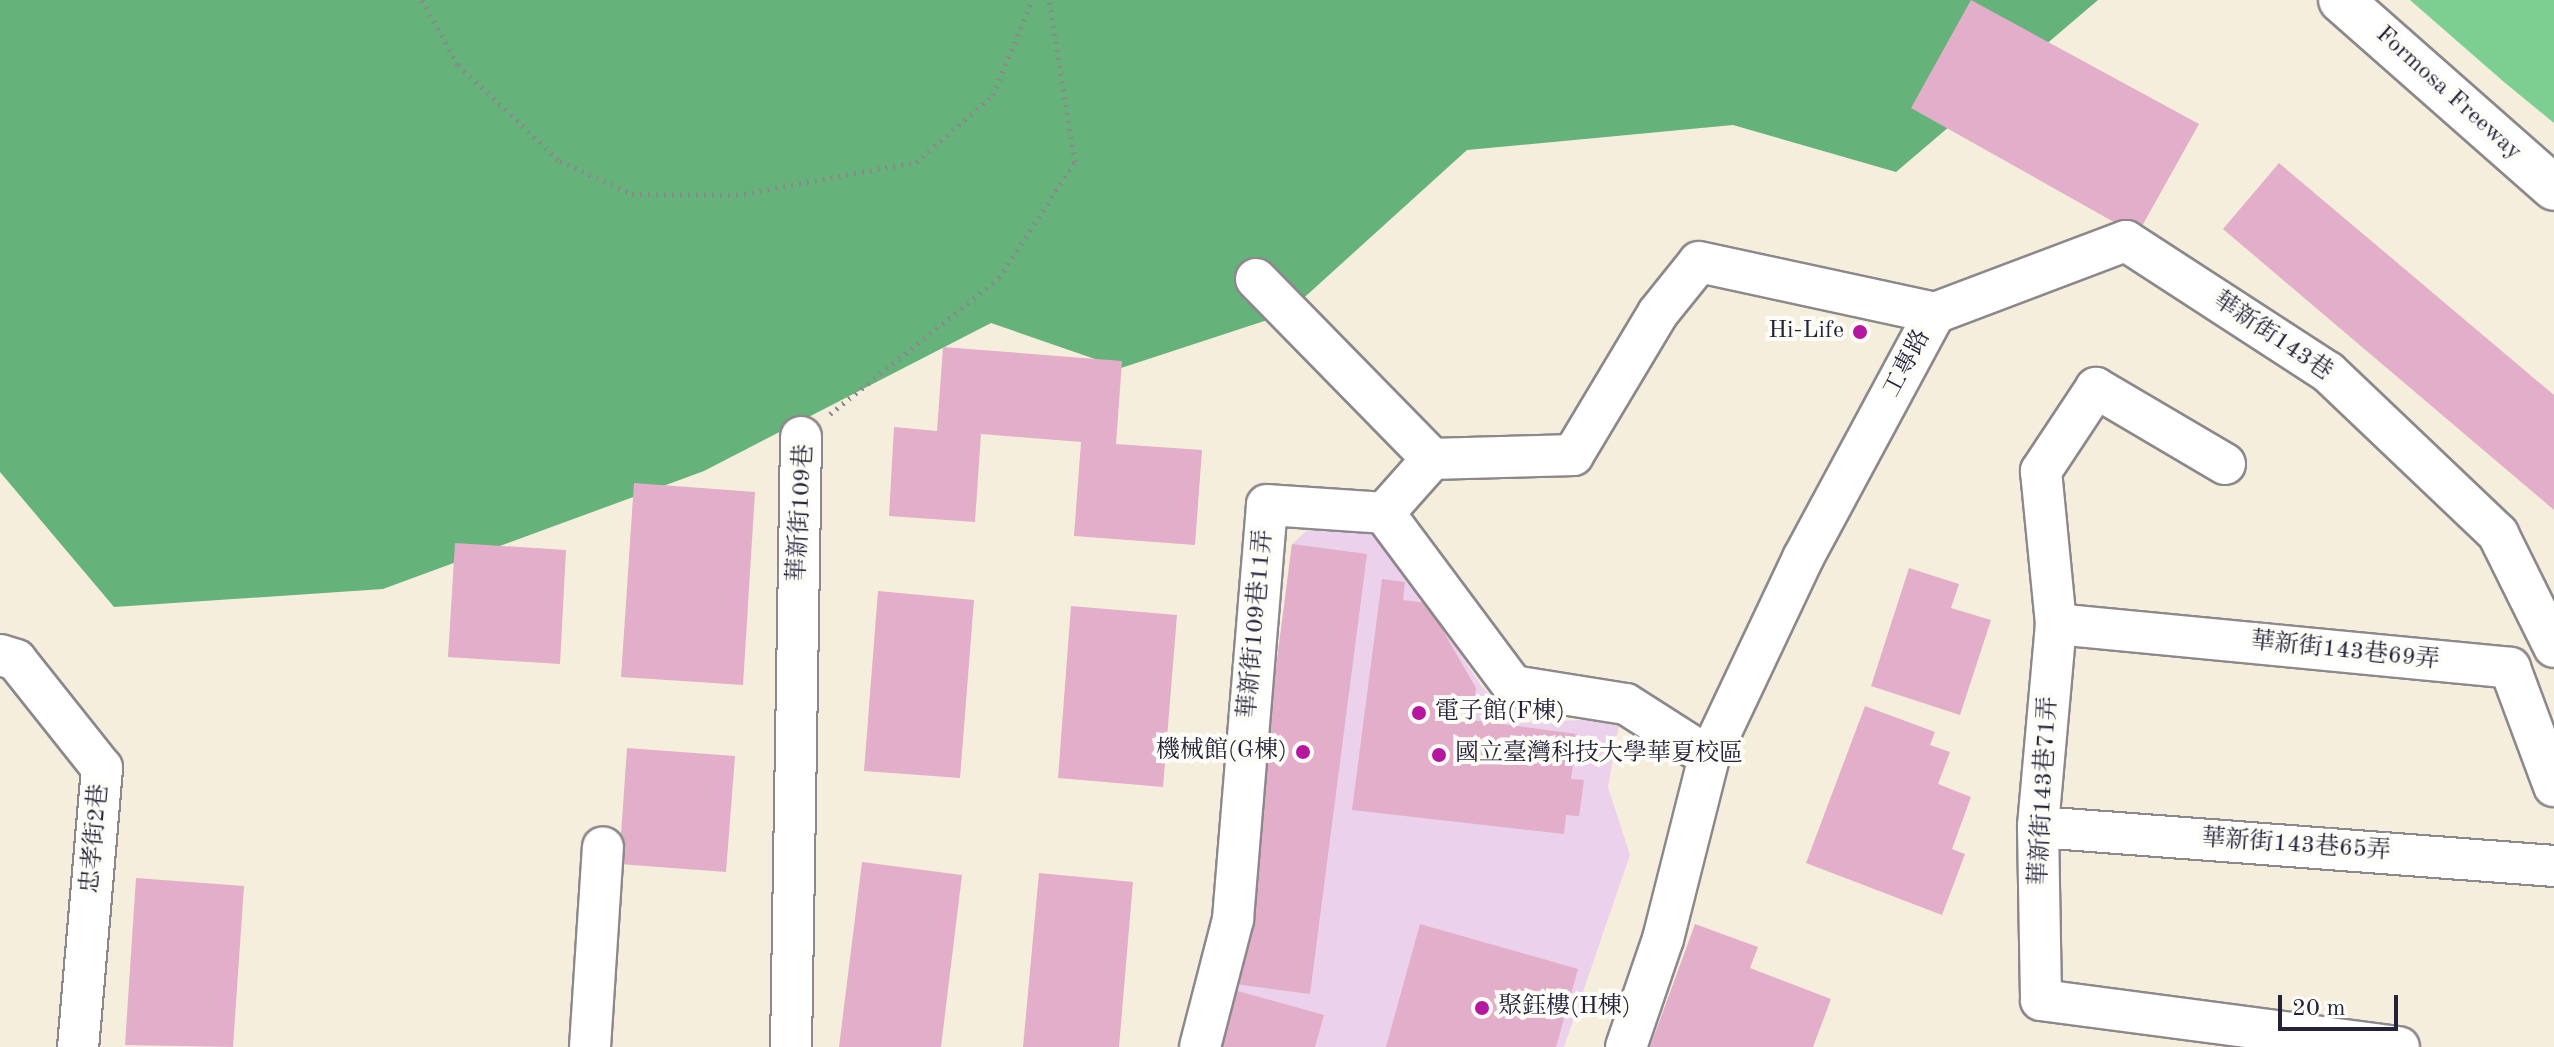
<!DOCTYPE html>
<meta charset="utf-8">
<style>
body{margin:0}
#map{position:relative;width:2554px;height:1047px;overflow:hidden;background:#f6eedc;font-family:"Old Standard TT","Noto Serif TC",serif}
div>[style]{position:absolute}
[style*='--x']{left:calc(var(--x)*1px);top:calc(var(--y)*1px);width:calc(var(--w)*1px);rotate:calc(var(--a)*1deg)}
.built>*{inset:0;background:#ebd1eb}
.green>*{inset:0;background:#7ccf91}
.forest>*{inset:0;background:#65b27b}
.building>*{inset:0;background:#e3aeca}
.path>*{height:5px;margin-top:-2.5px;transform-origin:0;background:repeating-linear-gradient(90deg,#8c888c 0 2px,transparent 0 8px)}
.roads{filter:drop-shadow(2px 0 #8c888c) drop-shadow(-2px 0 #8c888c) drop-shadow(0 2px #8c888c) drop-shadow(0 -2px #8c888c)}
.minor>*{height:40px;margin:-20px;padding:0 20px;transform-origin:20px;border-radius:20px;background:#fff}
.highway>*{height:44px;margin:-22px;padding:0 22px;transform-origin:22px;border-radius:22px;background:#fff}
.dots>*{width:22px;height:22px;translate:-50% -50%;box-sizing:border-box;border:4px solid #fdfcf7;border-radius:50%}
span{translate:-50% -50%;white-space:nowrap;text-align:center;line-height:1.15;-webkit-text-stroke:8px #fdfcf7;paint-order:stroke}
.street-label{font-size:24px;color:#22223b}
.poi-label{font-size:24px;color:#22223b}
.right{translate:-100% -50%;text-align:right}
.left{translate:0 -50%;text-align:left}
.scale{position:absolute;left:2278px;top:995px;width:120px;height:36px;box-sizing:border-box;border:4px solid #22223b;border-top:0;padding-left:10px;font-size:24px;line-height:28px;white-space:nowrap;color:#22223b;-webkit-text-stroke:6px #fdfcf7;paint-order:stroke}
</style>
<div id="map">
<div class="built">
<i style="clip-path:polygon(1315px 523px,1374px 534px,1398px 558px,1482px 687px,1521px 723px,1620px 718px,1608px 787px,1630px 855px,1564px 1047px,1214px 1047px,1240px 950px,1292px 544px)"></i>
</div>
<div class="green">
<i style="clip-path:polygon(2410px 0,2554px 0,2554px 123px,2504px 82px)"></i>
</div>
<div class="forest">
<i style="clip-path:polygon(0 0,2098px 0,1896px 172px,1733px 125px,1467px 150px,1286px 314px,1121px 368px,991px 323px,704px 471px,383px 589px,114px 607px,0 472px)"></i>
</div>
<div class="building">
<i style="clip-path:polygon(1971px 0,2199px 124px,2137px 235px,1911px 108px)"></i>
<i style="clip-path:polygon(2279px 163px,2554px 395px,2554px 510px,2223px 229px)"></i>
<i style="clip-path:polygon(943px 347px,1122px 361px,1116px 444px,1202px 450px,1195px 545px,1074px 536px,1081px 442px,981px 434px,975px 522px,889px 516px,894px 427px,937px 431px)"></i>
<i style="clip-path:polygon(634px 483px,755px 492px,743px 685px,621px 677px)"></i>
<i style="clip-path:polygon(455px 543px,566px 550px,560px 664px,448px 657px)"></i>
<i style="clip-path:polygon(1292px 544px,1367px 554px,1310px 994px,1235px 984px)"></i>
<i style="clip-path:polygon(1909px 568px,1959px 584px,1951px 608px,1991px 620px,1960px 715px,1871px 686px)"></i>
<i style="clip-path:polygon(1382px 579px,1405px 582px,1403px 600px,1427px 603px,1476px 688px,1472px 720px,1577px 734px,1571px 779px,1584px 780px,1579px 816px,1566px 815px,1564px 834px,1352px 810px)"></i>
<i style="clip-path:polygon(878px 591px,974px 600px,960px 778px,864px 771px)"></i>
<i style="clip-path:polygon(1071px 606px,1177px 615px,1163px 787px,1058px 778px)"></i>
<i style="clip-path:polygon(1865px 706px,1935px 732px,1930px 745px,1950px 752px,1938px 784px,1971px 797px,1952px 849px,1965px 854px,1942px 915px,1806px 863px)"></i>
<i style="clip-path:polygon(627px 748px,735px 756px,726px 872px,619px 864px)"></i>
<i style="clip-path:polygon(862px 862px,962px 875px,941px 1047px,839px 1047px)"></i>
<i style="clip-path:polygon(1039px 873px,1133px 882px,1119px 1047px,1023px 1047px)"></i>
<i style="clip-path:polygon(136px 878px,244px 886px,233px 1047px,125px 1045px)"></i>
<i style="clip-path:polygon(1420px 924px,1578px 969px,1556px 1047px,1386px 1047px)"></i>
<i style="clip-path:polygon(1695px 924px,1758px 947px,1750px 968px,1831px 999px,1813px 1047px,1650px 1047px)"></i>
<i style="clip-path:polygon(1230px 989px,1324px 1015px,1315px 1047px,1214px 1047px)"></i>
</div>
<div class="path">
<i style="--x:422;--y:0;--w:74;--a:61"></i>
<i style="--x:458;--y:65;--w:140;--a:43.3"></i>
<i style="--x:560;--y:161;--w:79;--a:24.6"></i>
<i style="--x:632;--y:194;--w:104;--a:0.6"></i>
<i style="--x:736;--y:195;--w:183;--a:-10.4"></i>
<i style="--x:916;--y:162;--w:102;--a:-41"></i>
<i style="--x:993;--y:95;--w:103;--a:-67.7"></i>
<i style="--x:830;--y:414;--w:217;--a:-38.8"></i>
<i style="--x:999;--y:278;--w:139;--a:-56.8"></i>
<i style="--x:1075;--y:162;--w:164;--a:-99.1"></i>
</div>
<div class="roads">
<div class="minor">
<i style="--x:1256;--y:279;--w:252;--a:45.6"></i>
<i style="--x:1935;--y:313;--w:204;--a:-20.7"></i>
<i style="--x:2126;--y:241;--w:241;--a:33"></i>
<i style="--x:2328;--y:372;--w:235;--a:43.6"></i>
<i style="--x:2498;--y:534;--w:126;--a:63.6"></i>
<i style="--x:2225;--y:464;--w:150;--a:-149.5"></i>
<i style="--x:2096;--y:388;--w:100;--a:123.5"></i>
<i style="--x:2041;--y:471;--w:154;--a:84.4"></i>
<i style="--x:2056;--y:624;--w:204;--a:95.1"></i>
<i style="--x:2038;--y:827;--w:173;--a:89"></i>
<i style="--x:2041;--y:1000;--w:361;--a:7.5"></i>
<i style="--x:1384;--y:513;--w:72;--a:-48.4"></i>
<i style="--x:1432;--y:459;--w:141;--a:-1.6"></i>
<i style="--x:1573;--y:455;--w:165;--a:-59.1"></i>
<i style="--x:1658;--y:313;--w:65;--a:-51.2"></i>
<i style="--x:1699;--y:262;--w:241;--a:12.2"></i>
<i style="--x:1384;--y:513;--w:216;--a:53.3"></i>
<i style="--x:1513;--y:686;--w:114;--a:9.1"></i>
<i style="--x:1626;--y:704;--w:98;--a:32.6"></i>
<i style="--x:2056;--y:624;--w:456;--a:5.5"></i>
<i style="--x:2510;--y:668;--w:126;--a:69.6"></i>
<i style="--x:0;--y:655;--w:17;--a:17"></i>
<i style="--x:16;--y:660;--w:138;--a:51.5"></i>
<i style="--x:102;--y:768;--w:280;--a:94.9"></i>
<i style="--x:2038;--y:827;--w:517;--a:4.32"></i>
<i style="--x:590;--y:1047;--w:200;--a:-86.3"></i>
<i style="--x:791;--y:1047;--w:610;--a:-89.06"></i>
<i style="--x:1200;--y:1047;--w:132;--a:-75.5"></i>
<i style="--x:1233;--y:919;--w:415;--a:-85.3"></i>
<i style="--x:1267;--y:505;--w:117;--a:3.9"></i>
<i style="--x:1626;--y:1047;--w:114;--a:-71.1"></i>
<i style="--x:1663;--y:939;--w:188;--a:-75.8"></i>
<i style="--x:1709;--y:757;--w:220;--a:-64.7"></i>
<i style="--x:1803;--y:558;--w:278;--a:-61.7"></i>
</div>
<div class="highway">
<i style="--x:2341;--y:0;--w:284;--a:41.4"></i>
</div>
</div>
<div class="dots">
<i style="left:1860px;top:332px;background:#b5179e"></i>
<i style="left:1419px;top:713px;background:#b5179e"></i>
<i style="left:1303px;top:752px;background:#b5179e"></i>
<i style="left:1439px;top:755px;background:#b5179e"></i>
<i style="left:1482px;top:1008px;background:#b5179e"></i>
</div>
<div class="street-label">
<span style="left:2448px;top:94px;rotate:42deg">Formosa Freeway</span>
<span style="left:2272px;top:337px;rotate:34deg">華新街143巷</span>
<span style="left:1908px;top:364px;rotate:-62deg">工專路</span>
<span style="left:802px;top:513px;rotate:-87deg">華新街109巷</span>
<span style="left:1257px;top:624px;rotate:-85deg">華新街109巷11弄</span>
<span style="left:2345px;top:652px;rotate:6deg">華新街143巷69弄</span>
<span style="left:2045px;top:791px;rotate:-87deg">華新街143巷71弄</span>
<span style="left:96px;top:839px;rotate:-85deg">忠孝街2巷</span>
<span style="left:2296px;top:846px;rotate:4deg">華新街143巷65弄</span>
</div>
<div class="poi-label">
<span class="right" style="left:1844px;top:332px">Hi-Life</span>
<span class="left" style="left:1435px;top:713px">電子館(F棟)</span>
<span class="right" style="left:1287px;top:752px">機械館(G棟)</span>
<span class="left" style="left:1455px;top:755px">國立臺灣科技大學華夏校區</span>
<span class="left" style="left:1498px;top:1008px">聚鈺樓(H棟)</span>
</div>
<div class="scale">20 m</div>
</div>
